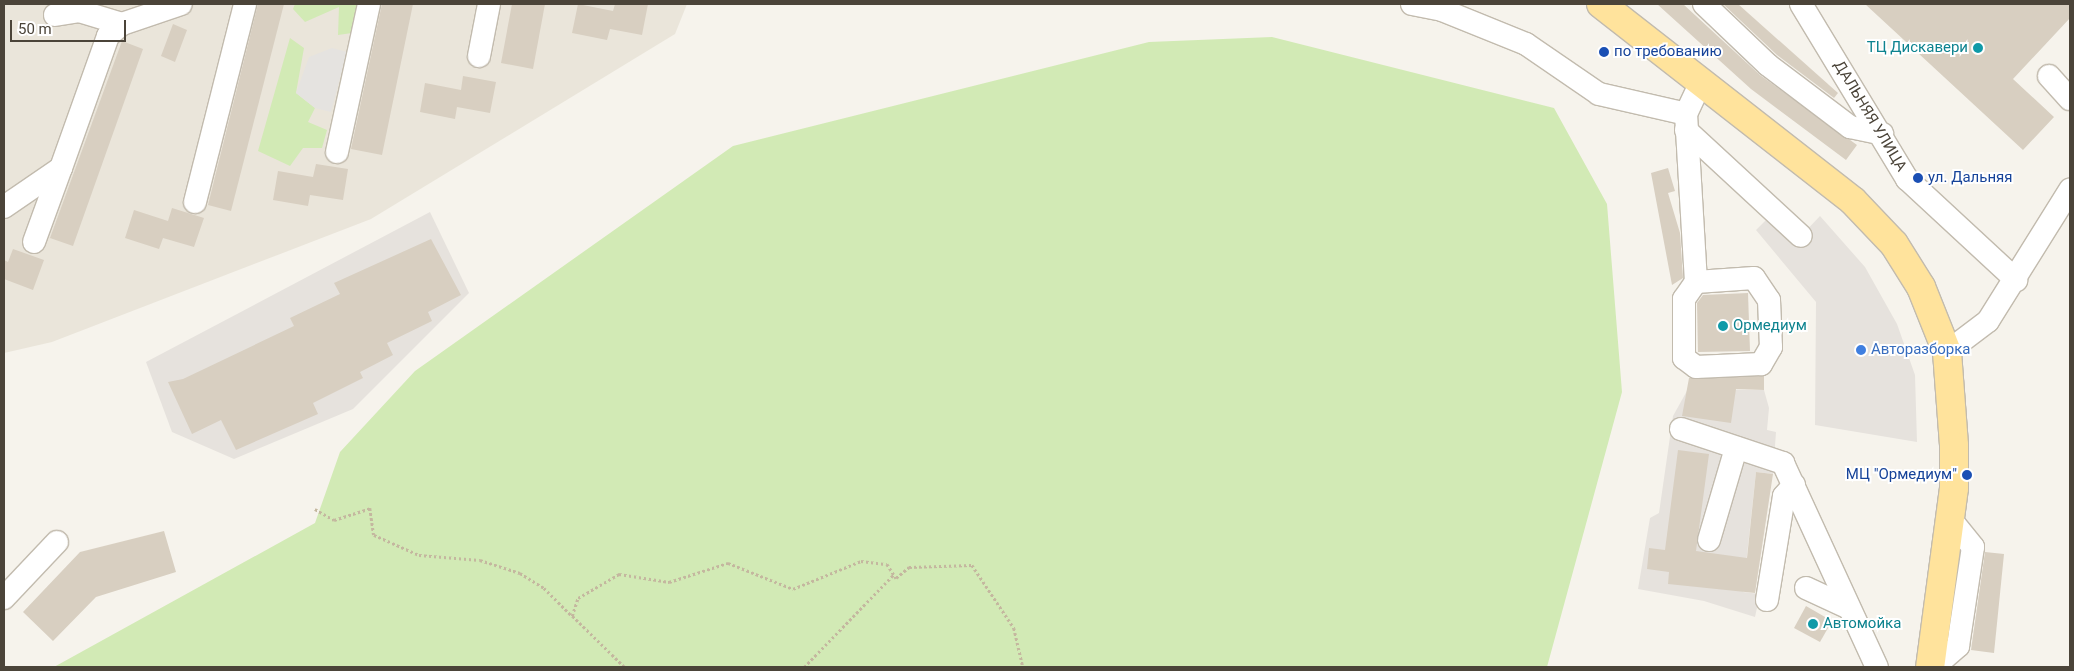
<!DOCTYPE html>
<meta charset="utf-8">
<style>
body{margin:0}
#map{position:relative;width:2074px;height:671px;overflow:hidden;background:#f6f3ec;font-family:Roboto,sans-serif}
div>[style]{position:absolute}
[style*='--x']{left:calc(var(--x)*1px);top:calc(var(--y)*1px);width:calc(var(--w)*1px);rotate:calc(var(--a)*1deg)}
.residential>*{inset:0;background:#eae5da}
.industrial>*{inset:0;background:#e6e2dd}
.green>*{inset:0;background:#d2eab5}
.parking>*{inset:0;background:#e5e3e0}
.building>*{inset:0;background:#d8cfc1}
.path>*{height:2.5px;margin-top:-1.25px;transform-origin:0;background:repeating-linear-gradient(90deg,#c4b79f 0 2.5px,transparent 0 5px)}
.roads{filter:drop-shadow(1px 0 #c2bbae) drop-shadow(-1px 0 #c2bbae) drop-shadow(0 1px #c2bbae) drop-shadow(0 -1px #c2bbae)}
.minor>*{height:22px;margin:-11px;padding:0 11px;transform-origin:11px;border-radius:11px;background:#fff}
.major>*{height:28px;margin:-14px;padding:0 14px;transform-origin:14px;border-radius:14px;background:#ffe39c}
.dots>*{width:14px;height:14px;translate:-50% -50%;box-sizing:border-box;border:2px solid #fff;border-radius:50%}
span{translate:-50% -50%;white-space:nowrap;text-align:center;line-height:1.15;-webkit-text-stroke:4px #fff;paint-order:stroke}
.culture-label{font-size:15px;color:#0d838f}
.right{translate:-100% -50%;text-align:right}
.left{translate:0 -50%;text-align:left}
.transit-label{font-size:15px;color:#164399}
.street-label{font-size:15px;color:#4b4439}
.shop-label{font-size:15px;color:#366cbe}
.frame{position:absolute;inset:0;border:5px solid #4b4439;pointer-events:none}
.scale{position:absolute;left:10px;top:20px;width:116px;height:22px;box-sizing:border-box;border:2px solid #4b4439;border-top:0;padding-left:6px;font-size:15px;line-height:18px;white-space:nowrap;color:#4b4439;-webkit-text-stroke:4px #fff;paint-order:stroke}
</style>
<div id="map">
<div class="residential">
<i style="clip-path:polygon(4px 4px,687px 4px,675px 34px,371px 219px,52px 342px,4px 353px)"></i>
</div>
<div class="industrial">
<i style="clip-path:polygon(430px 212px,469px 293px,353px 409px,234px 459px,172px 432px,146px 362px)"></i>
<i style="clip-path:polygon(1770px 216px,1801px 236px,1820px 216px,1865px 267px,1897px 324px,1915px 375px,1917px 442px,1815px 425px,1816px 302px,1756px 230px)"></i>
<i style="clip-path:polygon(1688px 389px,1764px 390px,1769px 408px,1767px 430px,1776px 432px,1773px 474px,1756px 472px,1743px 592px,1760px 594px,1755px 617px,1704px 601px,1638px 589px,1650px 518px,1659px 513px,1673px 416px)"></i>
</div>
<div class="green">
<i style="clip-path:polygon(295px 4px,358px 4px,352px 33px,338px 35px,339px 7px,305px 22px,293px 9px)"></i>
<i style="clip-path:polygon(1272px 37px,1554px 108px,1607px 204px,1622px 392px,1547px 667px,54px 667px,315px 523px,340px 452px,415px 371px,733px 146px,1149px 42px)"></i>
<i style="clip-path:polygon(290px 38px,304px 48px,296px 93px,315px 108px,308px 122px,327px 130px,322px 148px,303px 148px,290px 166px,258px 151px)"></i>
</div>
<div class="parking">
<i style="clip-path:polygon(332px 48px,347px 52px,331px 112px,315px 108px,296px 93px,309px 57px)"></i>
</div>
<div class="building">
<i style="clip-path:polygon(258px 4px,284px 4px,231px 211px,208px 205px)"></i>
<i style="clip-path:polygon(382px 4px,413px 4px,382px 155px,351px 149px)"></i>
<i style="clip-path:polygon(512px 4px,545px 4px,533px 69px,501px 63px)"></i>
<i style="clip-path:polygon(578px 4px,613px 11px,615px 4px,648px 4px,642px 35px,610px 29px,607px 40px,572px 33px)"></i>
<i style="clip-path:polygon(1657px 4px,1683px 4px,1760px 75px,1857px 145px,1846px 160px,1751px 89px)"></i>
<i style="clip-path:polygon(1723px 4px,1738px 4px,1838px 93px,1834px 98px,1777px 55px)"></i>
<i style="clip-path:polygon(1865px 4px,2070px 4px,2070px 18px,2013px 79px,2054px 117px,2023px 150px)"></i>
<i style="clip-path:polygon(173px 24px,187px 30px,175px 62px,161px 56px)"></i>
<i style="clip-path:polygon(122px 41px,143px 49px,73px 246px,50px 238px)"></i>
<i style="clip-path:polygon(463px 76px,496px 82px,490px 113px,457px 107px,455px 119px,420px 112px,425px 83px,461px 90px)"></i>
<i style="clip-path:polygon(316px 164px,348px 169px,343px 200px,310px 195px,308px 206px,273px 200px,278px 171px,313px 177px)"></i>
<i style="clip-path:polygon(1668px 168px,1675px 191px,1668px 193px,1680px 233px,1683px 278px,1672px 285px,1651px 173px)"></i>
<i style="clip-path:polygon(172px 208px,204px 218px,194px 247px,163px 238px,159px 249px,125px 238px,134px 210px,168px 221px)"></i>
<i style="clip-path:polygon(431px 239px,461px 295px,428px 312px,432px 321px,387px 343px,393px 355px,360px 372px,363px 378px,313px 403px,318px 414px,236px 450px,221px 420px,192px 434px,168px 382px,183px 379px,294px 326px,290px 318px,340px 294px,334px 283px)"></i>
<i style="clip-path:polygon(13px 249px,44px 260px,33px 290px,4px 279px,4px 260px,8px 262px)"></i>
<i style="clip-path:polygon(1748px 293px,1750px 351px,1698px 352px,1697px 303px,1703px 295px)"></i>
<i style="clip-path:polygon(1764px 376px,1764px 390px,1736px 389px,1731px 423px,1682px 416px,1689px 378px)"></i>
<i style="clip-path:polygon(1678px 450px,1709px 454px,1696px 551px,1747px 558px,1756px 472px,1773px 474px,1755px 593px,1668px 584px,1669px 572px,1647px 569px,1649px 548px,1665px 550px)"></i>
<i style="clip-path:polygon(164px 531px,176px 572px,96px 597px,53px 641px,23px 612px,80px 552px)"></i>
<i style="clip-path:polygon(1985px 552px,2004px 554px,1994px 653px,1971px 650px)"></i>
<i style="clip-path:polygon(1806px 606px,1832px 621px,1820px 642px,1794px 628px)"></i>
</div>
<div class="path">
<i style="--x:315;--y:509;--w:22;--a:30"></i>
<i style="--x:334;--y:520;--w:38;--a:-18"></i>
<i style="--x:370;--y:508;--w:27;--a:82"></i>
<i style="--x:374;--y:535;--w:49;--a:24"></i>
<i style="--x:419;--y:555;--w:61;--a:4.7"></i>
<i style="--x:480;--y:560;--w:42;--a:18"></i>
<i style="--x:520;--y:573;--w:28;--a:32"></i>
<i style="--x:544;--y:588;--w:38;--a:45"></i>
<i style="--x:624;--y:667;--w:73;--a:-135.6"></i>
<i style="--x:572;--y:616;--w:19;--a:-72"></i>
<i style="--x:578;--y:598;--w:48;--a:-30.3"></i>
<i style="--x:619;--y:574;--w:51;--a:9.1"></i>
<i style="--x:669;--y:582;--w:62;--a:-17.9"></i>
<i style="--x:728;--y:563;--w:70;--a:21.8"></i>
<i style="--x:793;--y:589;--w:74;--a:-22.4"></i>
<i style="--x:861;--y:561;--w:26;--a:7"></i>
<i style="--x:887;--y:564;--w:17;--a:57"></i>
<i style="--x:896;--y:578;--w:17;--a:-40"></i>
<i style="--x:909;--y:567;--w:63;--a:-1.8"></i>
<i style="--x:972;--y:565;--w:76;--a:56.3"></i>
<i style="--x:1014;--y:628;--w:40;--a:77"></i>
<i style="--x:804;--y:667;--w:128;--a:-45.9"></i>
</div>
<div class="roads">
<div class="minor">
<i style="--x:1412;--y:4;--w:31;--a:11"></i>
<i style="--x:1442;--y:10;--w:91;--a:22"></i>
<i style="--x:1526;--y:44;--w:88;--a:34.4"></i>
<i style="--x:1599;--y:94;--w:89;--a:12.9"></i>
<i style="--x:1704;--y:4;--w:88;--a:43.6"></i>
<i style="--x:1768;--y:65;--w:103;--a:37.1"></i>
<i style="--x:1850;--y:127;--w:33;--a:12"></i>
<i style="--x:1801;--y:4;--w:205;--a:58.8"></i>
<i style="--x:1907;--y:179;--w:149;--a:42.8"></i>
<i style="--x:55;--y:15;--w:24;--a:-9"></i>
<i style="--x:79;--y:11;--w:45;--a:16.8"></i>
<i style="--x:479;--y:56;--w:53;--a:-79.1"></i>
<i style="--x:2049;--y:76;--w:31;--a:48"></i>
<i style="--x:1686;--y:130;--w:156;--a:42.7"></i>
<i style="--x:337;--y:152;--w:151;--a:-77.8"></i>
<i style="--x:195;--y:202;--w:204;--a:-75.8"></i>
<i style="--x:4;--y:207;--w:69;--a:-34.4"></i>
<i style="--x:61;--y:168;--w:140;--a:-70.4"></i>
<i style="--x:108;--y:36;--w:18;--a:-41"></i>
<i style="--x:122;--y:24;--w:62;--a:-18.7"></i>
<i style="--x:34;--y:242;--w:79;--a:-70"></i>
<i style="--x:1696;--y:282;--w:58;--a:-3.9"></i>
<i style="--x:1754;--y:278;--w:27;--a:56"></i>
<i style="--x:1769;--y:300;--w:47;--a:87.6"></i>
<i style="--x:1771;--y:347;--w:20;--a:120"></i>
<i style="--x:1761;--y:364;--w:65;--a:177.4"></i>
<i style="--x:1696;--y:367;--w:15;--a:-143"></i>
<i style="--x:1684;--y:358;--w:59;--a:-90"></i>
<i style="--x:1684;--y:299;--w:21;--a:-55"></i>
<i style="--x:1696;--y:282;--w:168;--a:-93.4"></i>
<i style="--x:1686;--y:114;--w:35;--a:-65"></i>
<i style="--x:1947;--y:352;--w:51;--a:-37.1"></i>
<i style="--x:1988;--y:321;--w:155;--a:-58"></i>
<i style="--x:1681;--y:429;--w:108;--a:18.4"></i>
<i style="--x:1783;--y:463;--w:225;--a:65.3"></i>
<i style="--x:1709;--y:540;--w:96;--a:-73.6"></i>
<i style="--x:1806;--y:588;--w:47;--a:24.9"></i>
<i style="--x:4;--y:598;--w:77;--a:-46.6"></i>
<i style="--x:1767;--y:600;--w:105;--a:-80.7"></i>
<i style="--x:1784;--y:496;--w:15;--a:-48"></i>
<i style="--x:1934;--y:667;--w:32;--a:-41"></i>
<i style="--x:1958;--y:646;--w:100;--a:-81.4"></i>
<i style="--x:1973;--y:547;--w:36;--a:-129"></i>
</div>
<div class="major">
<i style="--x:1601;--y:4;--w:320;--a:38"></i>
<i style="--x:1853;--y:201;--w:59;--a:46.4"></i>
<i style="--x:1894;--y:244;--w:51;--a:57.9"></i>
<i style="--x:1921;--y:287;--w:70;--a:68.2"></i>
<i style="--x:1947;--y:352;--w:94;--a:85.7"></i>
<i style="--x:1954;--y:446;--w:42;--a:90"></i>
<i style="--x:1954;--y:488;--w:181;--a:97.6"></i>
</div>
</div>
<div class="dots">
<i style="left:1978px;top:48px;background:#0f9aa8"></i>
<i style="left:1604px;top:52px;background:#1a4fb4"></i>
<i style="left:1918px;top:178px;background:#1a4fb4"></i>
<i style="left:1723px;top:326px;background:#0f9aa8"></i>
<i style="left:1861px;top:350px;background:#3f7fe0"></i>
<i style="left:1967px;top:475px;background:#1a4fb4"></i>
<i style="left:1813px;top:624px;background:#0f9aa8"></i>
</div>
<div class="culture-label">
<span class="right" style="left:1968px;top:48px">ТЦ Дискавери</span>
<span class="left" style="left:1733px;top:326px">Ормедиум</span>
<span class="left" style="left:1823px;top:624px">Автомойка</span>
</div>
<div class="transit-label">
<span class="left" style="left:1614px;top:52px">по требованию</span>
<span class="left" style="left:1928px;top:178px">ул. Дальняя</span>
<span class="right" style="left:1957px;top:475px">МЦ "Ормедиум"</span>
</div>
<div class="street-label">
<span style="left:1870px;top:116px;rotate:59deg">ДАЛЬНЯЯ УЛИЦА</span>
</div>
<div class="shop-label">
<span class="left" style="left:1871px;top:350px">Авторазборка</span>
</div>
<div class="frame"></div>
<div class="scale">50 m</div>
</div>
